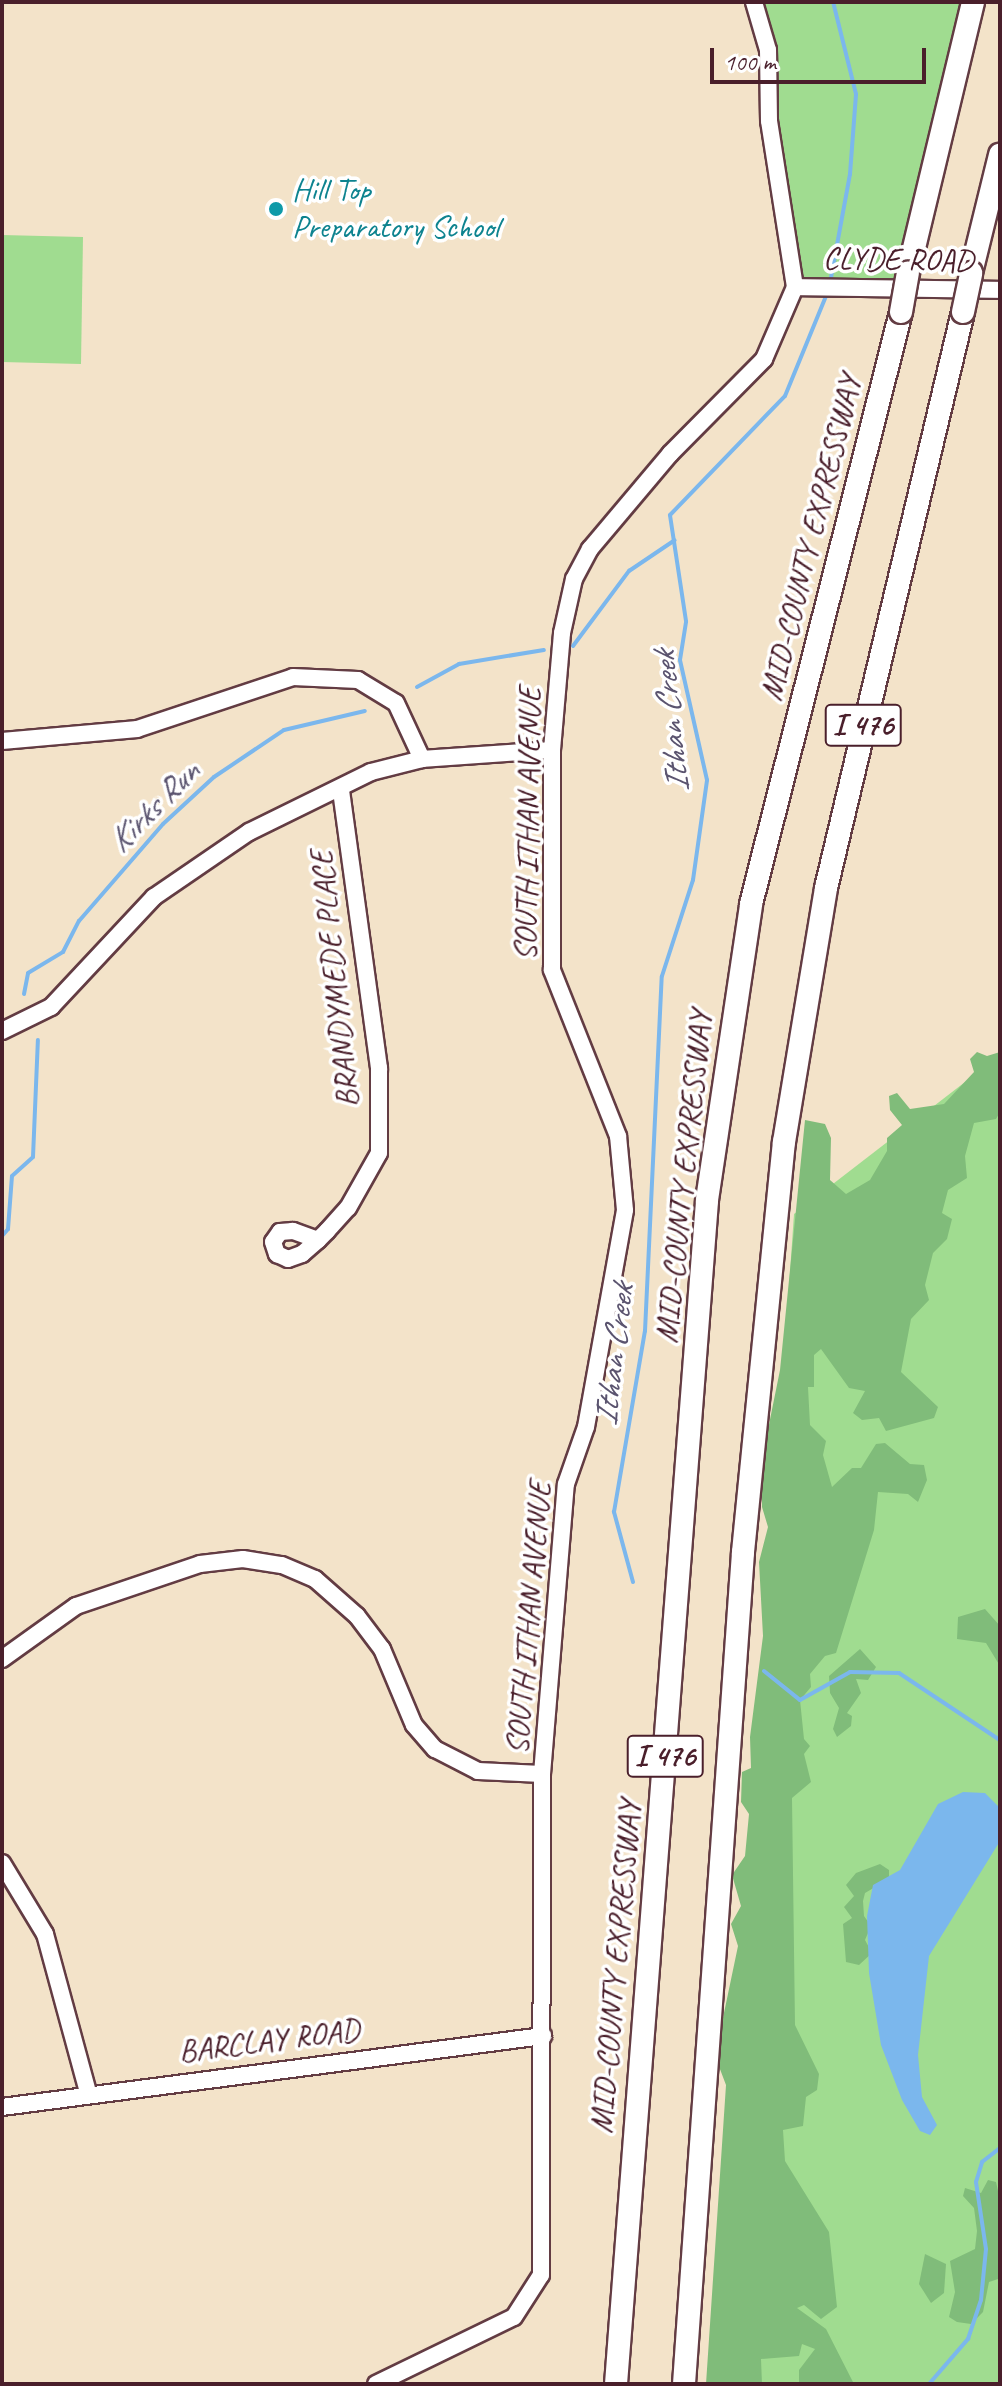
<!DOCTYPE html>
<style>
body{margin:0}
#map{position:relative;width:1002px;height:2386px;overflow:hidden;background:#f3e3c9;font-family:Caveat,sans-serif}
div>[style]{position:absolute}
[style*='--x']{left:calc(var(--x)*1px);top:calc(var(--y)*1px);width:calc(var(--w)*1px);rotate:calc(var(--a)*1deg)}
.green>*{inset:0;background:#a0dc90}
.forest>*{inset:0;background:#80bc7a}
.water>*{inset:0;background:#7bb7ed}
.stream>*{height:4px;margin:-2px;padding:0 2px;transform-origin:2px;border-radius:2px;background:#7bb7ed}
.roads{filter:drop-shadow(2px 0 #633c43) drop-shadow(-2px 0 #633c43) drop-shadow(0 2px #633c43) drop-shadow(0 -2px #633c43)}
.minor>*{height:16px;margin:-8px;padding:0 8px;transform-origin:8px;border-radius:8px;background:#fff}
.highway>*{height:22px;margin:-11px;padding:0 11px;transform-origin:11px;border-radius:11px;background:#fff}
.bridges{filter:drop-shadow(2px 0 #633c43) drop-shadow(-2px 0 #633c43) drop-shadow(0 2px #633c43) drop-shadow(0 -2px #633c43)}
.highway-bridge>*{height:22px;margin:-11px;padding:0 11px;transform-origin:11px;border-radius:11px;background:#fff}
.dots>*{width:22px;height:22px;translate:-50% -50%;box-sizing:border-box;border:4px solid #fff;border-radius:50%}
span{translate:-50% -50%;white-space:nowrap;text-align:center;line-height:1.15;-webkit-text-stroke:7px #fff;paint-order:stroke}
.shield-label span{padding:2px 6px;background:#fff;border:2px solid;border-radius:6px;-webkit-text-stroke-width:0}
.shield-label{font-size:30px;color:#4a1f2b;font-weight:700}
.culture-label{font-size:32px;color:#0d838f}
.left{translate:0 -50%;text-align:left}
.street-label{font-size:32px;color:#4a1f2b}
.water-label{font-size:34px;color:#5b546f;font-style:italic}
.frame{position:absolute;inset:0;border:4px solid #4a1f2b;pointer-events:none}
.scale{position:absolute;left:710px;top:48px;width:216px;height:36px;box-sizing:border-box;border:4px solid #4a1f2b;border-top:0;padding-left:10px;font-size:24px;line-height:28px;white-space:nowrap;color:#4a1f2b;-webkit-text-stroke:6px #fff;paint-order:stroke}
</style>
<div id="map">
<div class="green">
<i style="clip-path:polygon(754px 2px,968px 2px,905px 298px,795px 287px,768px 50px)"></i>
<i style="clip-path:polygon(2px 235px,83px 237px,81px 364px,2px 362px)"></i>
<i style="clip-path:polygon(1000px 1055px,1000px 2384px,713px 2384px,794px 1214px)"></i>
</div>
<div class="forest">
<i style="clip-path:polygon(977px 1052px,987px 1056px,1000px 1052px,1000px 1112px,996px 1119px,974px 1123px,965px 1156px,967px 1178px,948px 1190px,942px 1213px,952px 1219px,947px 1239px,933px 1253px,925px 1285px,929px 1300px,911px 1319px,901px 1372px,938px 1407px,934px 1418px,886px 1431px,879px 1418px,862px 1420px,853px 1413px,865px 1391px,849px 1388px,821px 1349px,814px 1355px,814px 1387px,808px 1387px,810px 1425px,826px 1441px,823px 1455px,832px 1487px,852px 1468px,861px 1468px,876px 1444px,885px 1443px,910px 1464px,924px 1465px,927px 1480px,918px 1502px,908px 1494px,878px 1492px,874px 1530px,836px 1653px,825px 1656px,810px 1674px,811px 1687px,800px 1700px,804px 1739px,810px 1746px,804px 1754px,811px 1782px,792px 1798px,795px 2025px,819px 2074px,817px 2090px,806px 2097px,803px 2126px,783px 2130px,785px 2161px,829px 2232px,837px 2307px,821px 2319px,804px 2305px,797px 2308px,826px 2329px,854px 2384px,799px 2384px,799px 2370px,815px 2349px,802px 2344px,799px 2356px,761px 2359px,762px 2384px,706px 2384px,726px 2085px,715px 2056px,738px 1946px,731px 1924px,741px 1906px,732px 1875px,745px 1856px,749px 1814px,741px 1802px,742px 1772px,751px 1768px,750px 1737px,763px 1636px,759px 1562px,768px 1527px,762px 1507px,762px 1459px,780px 1370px,805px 1120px,825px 1124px,831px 1138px,830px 1180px,846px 1194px,870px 1180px,887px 1151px,887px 1138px,902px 1125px,890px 1110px,889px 1096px,897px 1093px,910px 1109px,944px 1104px,974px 1072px,970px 1059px)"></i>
<i style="clip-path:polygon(985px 1609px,1000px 1626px,1000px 1666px,986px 1643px,957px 1639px,958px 1617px)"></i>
<i style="clip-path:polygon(860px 1649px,876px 1667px,868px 1680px,856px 1679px,861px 1693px,847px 1713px,852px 1716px,851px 1726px,837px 1737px,833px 1729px,839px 1708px,830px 1693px,829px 1676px)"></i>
<i style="clip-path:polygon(880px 1864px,889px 1870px,889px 1879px,865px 1893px,863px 1901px,864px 1916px,871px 1926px,865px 1940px,872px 1953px,859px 1965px,846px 1962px,843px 1924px,852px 1918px,844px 1907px,854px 1896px,846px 1885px,856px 1873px)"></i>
<i style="clip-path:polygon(988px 2180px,996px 2182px,1000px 2200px,998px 2279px,989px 2282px,983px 2312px,971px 2324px,957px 2322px,949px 2317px,955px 2292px,950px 2261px,975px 2249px,977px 2231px,974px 2208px,963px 2196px,965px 2188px,981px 2193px)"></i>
<i style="clip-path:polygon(925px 2254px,946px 2264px,944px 2293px,931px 2303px,919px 2284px)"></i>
</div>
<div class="water">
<i style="clip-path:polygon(963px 1792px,985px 1793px,1000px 1808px,1000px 1841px,929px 1956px,918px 2055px,922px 2097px,937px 2125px,930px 2135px,920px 2131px,902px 2100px,881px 2045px,869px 1973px,867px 1916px,873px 1885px,900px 1870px,938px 1804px)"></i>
</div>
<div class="stream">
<i style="--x:830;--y:283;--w:111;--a:-79.6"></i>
<i style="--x:850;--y:174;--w:80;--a:-85.7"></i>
<i style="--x:856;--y:94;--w:95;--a:-104"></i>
<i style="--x:573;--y:646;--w:94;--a:-53.3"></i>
<i style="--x:629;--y:571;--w:55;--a:-34"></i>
<i style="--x:417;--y:687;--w:48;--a:-28.7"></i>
<i style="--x:459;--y:664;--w:86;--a:-9.4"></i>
<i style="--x:24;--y:994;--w:21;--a:-79"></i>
<i style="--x:28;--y:973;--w:41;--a:-31"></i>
<i style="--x:63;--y:952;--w:35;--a:-63"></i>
<i style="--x:79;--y:921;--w:128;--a:-49.1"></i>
<i style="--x:163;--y:824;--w:69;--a:-42.7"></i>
<i style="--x:214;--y:777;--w:84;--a:-33.9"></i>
<i style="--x:284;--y:730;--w:83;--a:-13.2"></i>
<i style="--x:2;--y:1236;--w:9;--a:-49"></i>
<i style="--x:8;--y:1229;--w:53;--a:-85.7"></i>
<i style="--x:12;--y:1176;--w:28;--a:-42"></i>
<i style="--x:33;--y:1157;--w:117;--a:-87.6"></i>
<i style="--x:633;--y:1582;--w:73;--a:-105.2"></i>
<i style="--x:614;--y:1512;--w:184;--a:-80.3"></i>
<i style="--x:645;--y:1331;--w:355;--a:-87.3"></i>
<i style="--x:662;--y:976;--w:101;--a:-72.1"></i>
<i style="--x:693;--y:880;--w:101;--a:-82"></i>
<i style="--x:707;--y:780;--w:123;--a:-102.7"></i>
<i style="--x:680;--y:660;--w:39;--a:-81"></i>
<i style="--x:686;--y:621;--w:107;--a:-98.6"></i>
<i style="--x:670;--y:515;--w:165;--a:-46"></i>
<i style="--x:785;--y:396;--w:113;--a:-67.7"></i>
<i style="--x:764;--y:1671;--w:46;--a:38.9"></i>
<i style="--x:800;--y:1700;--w:57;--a:-29.2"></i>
<i style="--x:850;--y:1672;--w:49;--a:1.2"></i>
<i style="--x:899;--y:1673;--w:121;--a:33.6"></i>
<i style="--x:929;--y:2384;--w:60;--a:-49.1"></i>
<i style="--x:968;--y:2339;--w:41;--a:-71.6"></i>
<i style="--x:981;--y:2300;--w:51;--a:-84.4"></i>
<i style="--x:986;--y:2249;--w:68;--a:-98.5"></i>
<i style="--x:976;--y:2182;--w:21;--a:-73"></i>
<i style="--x:982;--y:2162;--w:23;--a:-38"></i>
</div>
<div class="roads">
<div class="minor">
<i style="--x:795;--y:287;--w:205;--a:0.8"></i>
<i style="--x:2;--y:741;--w:136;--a:-5.1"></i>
<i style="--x:137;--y:729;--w:164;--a:-18.4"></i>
<i style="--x:293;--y:677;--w:65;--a:2.6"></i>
<i style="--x:358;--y:680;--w:44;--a:31.2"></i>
<i style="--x:396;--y:703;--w:62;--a:65.1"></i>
<i style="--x:2;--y:1031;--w:55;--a:-26.1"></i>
<i style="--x:51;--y:1007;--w:151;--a:-46.9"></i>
<i style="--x:154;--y:897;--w:115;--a:-34.4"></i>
<i style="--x:249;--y:832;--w:136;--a:-26.2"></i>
<i style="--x:371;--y:772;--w:53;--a:-14.3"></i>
<i style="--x:422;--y:759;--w:130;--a:-4"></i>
<i style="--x:318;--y:1240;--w:27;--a:-160"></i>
<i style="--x:293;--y:1231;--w:13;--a:176"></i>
<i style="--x:280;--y:1232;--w:12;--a:125"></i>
<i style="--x:273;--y:1242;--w:13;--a:72"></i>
<i style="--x:277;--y:1254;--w:12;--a:24"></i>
<i style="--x:288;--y:1259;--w:15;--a:-20"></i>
<i style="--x:302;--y:1254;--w:21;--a:-41"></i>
<i style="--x:318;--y:1240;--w:13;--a:-45"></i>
<i style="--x:327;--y:1231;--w:31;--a:-48"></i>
<i style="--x:348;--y:1208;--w:63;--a:-60.6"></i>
<i style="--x:379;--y:1153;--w:85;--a:-90"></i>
<i style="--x:379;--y:1068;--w:282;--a:-97.8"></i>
<i style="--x:2;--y:1659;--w:91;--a:-35.6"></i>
<i style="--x:76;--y:1606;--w:131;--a:-18.7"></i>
<i style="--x:200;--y:1564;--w:43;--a:-6.6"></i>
<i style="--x:243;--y:1559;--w:39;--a:9"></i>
<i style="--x:282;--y:1565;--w:36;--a:23"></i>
<i style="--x:315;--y:1579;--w:56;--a:41.4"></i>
<i style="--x:357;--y:1616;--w:41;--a:52.9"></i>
<i style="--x:382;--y:1649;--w:82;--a:67.2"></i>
<i style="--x:414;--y:1725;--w:32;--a:49"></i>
<i style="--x:435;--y:1749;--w:48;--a:27.1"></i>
<i style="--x:478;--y:1771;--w:64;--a:2.7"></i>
<i style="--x:2;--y:1863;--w:83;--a:58.8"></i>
<i style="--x:45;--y:1934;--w:164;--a:74.8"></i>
<i style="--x:2;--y:2107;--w:546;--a:-7.48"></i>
<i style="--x:376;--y:2384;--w:153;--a:-25.9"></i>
<i style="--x:514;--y:2317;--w:50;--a:-57.3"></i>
<i style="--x:541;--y:2275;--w:501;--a:-89.89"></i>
<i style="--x:542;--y:1774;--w:291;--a:-85.3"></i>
<i style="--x:566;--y:1484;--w:60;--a:-70.7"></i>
<i style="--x:586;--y:1427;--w:220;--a:-79.8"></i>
<i style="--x:625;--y:1210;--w:74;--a:-95.4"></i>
<i style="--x:618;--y:1136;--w:179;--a:-111.7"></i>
<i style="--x:552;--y:970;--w:220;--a:-90"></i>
<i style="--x:552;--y:750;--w:117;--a:-85.1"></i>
<i style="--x:562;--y:633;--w:55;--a:-77.5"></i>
<i style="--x:574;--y:579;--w:34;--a:-62"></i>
<i style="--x:590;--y:549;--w:124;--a:-49.9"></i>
<i style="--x:670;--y:454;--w:134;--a:-45.3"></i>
<i style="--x:764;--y:359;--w:78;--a:-66.7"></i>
<i style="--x:795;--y:287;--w:168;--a:-98.9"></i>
<i style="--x:769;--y:121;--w:71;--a:-90.8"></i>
<i style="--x:768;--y:50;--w:50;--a:-106.3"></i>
</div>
<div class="highway">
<i style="--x:908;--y:273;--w:279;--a:-76.5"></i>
<i style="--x:971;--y:273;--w:122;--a:-76.2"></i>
<i style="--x:616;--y:2384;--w:1187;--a:-85.6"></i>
<i style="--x:707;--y:1200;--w:299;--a:-81.5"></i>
<i style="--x:751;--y:904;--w:611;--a:-75.78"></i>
<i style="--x:684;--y:2384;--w:834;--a:-85.94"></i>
<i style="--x:743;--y:1552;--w:412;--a:-84.3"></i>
<i style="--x:784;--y:1142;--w:257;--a:-80.6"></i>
<i style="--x:826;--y:888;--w:592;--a:-76.62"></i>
</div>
</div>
<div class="bridges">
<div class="highway-bridge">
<i style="--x:901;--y:312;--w:40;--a:-80"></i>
<i style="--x:963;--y:312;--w:40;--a:-78"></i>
</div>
</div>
<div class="dots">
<i style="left:276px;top:209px;background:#0f9aa8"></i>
</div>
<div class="shield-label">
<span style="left:863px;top:725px">I 476</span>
<span style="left:665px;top:1756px">I 476</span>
</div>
<div class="culture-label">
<span class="left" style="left:292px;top:209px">Hill Top<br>Preparatory School</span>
</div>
<div class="street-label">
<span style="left:898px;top:260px;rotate:1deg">CLYDE ROAD</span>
<span style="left:811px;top:538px;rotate:-76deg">MID-COUNTY EXPRESSWAY</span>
<span style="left:528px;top:824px;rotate:-89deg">SOUTH ITHAN AVENUE</span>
<span style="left:335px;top:979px;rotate:-96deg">BRANDYMEDE PLACE</span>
<span style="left:684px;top:1177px;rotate:-84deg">MID-COUNTY EXPRESSWAY</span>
<span style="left:529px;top:1618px;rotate:-85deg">SOUTH ITHAN AVENUE</span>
<span style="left:616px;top:1967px;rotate:-85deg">MID-COUNTY EXPRESSWAY</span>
<span style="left:269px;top:2041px;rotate:-7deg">BARCLAY ROAD</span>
</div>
<div class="water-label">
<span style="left:670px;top:722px;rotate:-96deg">Ithan Creek</span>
<span style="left:153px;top:806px;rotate:-45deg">Kirks Run</span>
<span style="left:613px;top:1355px;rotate:-83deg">Ithan Creek</span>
</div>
<div class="frame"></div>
<div class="scale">100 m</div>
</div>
